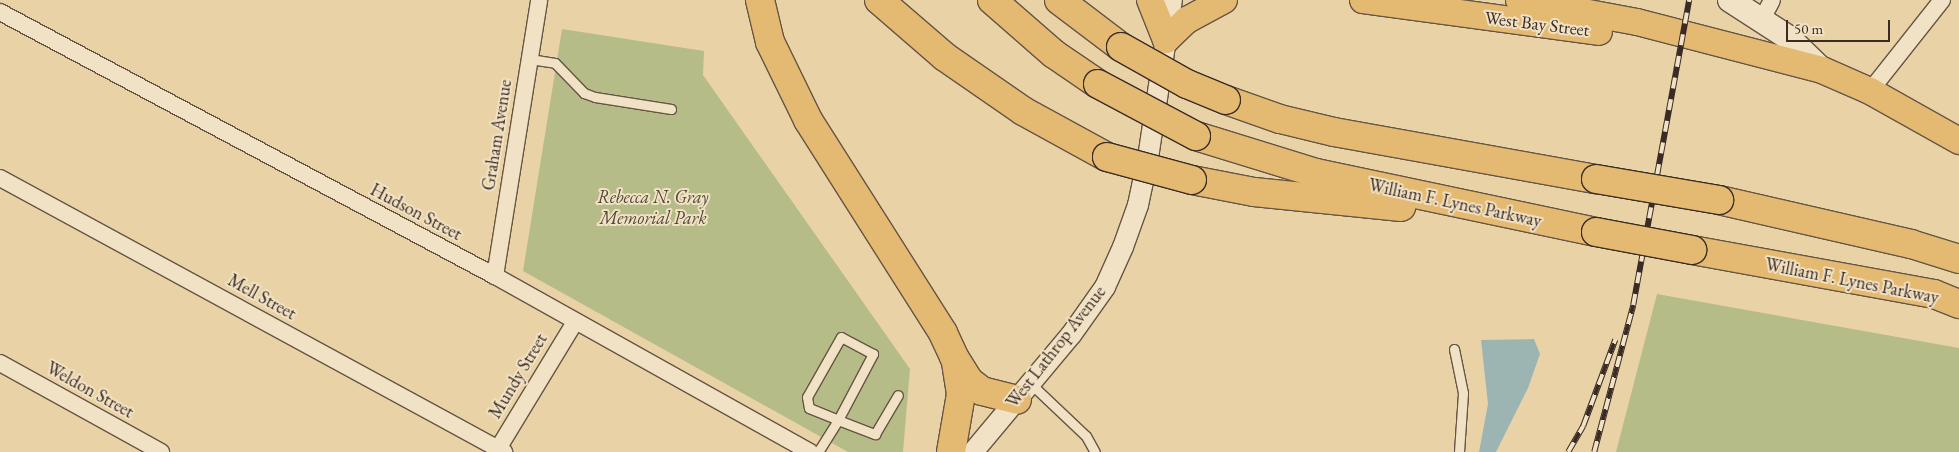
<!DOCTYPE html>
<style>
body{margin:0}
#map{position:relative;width:1959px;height:452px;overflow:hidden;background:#e9d3a6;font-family:"EB Garamond",serif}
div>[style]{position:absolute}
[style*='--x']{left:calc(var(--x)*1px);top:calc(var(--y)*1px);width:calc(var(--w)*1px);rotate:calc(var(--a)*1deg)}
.green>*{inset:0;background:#b6bc87}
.water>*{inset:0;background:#9cb5b2}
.roads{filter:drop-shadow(1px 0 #654) drop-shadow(-1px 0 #654) drop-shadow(0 1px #654) drop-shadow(0 -1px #654)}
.service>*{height:9px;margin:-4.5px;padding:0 4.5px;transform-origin:4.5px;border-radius:4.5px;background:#f1e2c5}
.minor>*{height:16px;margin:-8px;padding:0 8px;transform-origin:8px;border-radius:8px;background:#f1e2c5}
.tertiary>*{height:20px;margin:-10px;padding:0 10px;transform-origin:10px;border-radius:10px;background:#f1e2c5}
.secondary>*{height:24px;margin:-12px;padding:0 12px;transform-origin:12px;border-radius:12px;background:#f1e2c5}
.primary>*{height:26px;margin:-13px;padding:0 13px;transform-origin:13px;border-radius:13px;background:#e4ba73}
.motorway>*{height:28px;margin:-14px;padding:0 14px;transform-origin:14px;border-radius:14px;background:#e4ba73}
.rail>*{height:5.5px;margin-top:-2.75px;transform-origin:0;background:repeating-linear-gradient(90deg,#f1e2c5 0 11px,#3a2b24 0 22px);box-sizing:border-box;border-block:1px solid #3a2b24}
.bridges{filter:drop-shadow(1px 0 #3a2b24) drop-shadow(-1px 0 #3a2b24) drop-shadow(0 1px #3a2b24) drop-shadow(0 -1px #3a2b24)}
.motorway-bridge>*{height:28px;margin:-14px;padding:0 14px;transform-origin:14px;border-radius:14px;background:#e4ba73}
span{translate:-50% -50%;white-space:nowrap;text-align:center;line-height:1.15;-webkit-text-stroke:4px #f1e2c5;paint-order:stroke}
.street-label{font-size:18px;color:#3a2b24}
.park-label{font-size:18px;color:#534838;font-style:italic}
.scale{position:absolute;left:1786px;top:20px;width:104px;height:22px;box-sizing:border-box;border:2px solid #3a2b24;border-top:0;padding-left:6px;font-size:15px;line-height:18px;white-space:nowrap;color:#3a2b24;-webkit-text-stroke:4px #f1e2c5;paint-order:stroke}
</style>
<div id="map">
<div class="green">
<i style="clip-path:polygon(562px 29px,704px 51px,703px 75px,910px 369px,903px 452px,848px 452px,523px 271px)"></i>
<i style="clip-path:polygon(1657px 294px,1959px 348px,1959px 452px,1616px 452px)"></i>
</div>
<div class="water">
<i style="clip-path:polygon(1534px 339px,1540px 354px,1528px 388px,1496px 452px,1479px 452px,1488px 404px,1481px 340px)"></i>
</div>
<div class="roads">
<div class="service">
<i style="--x:530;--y:59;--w:25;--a:9"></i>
<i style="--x:555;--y:63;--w:42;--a:46"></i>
<i style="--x:584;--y:93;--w:12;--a:20"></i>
<i style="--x:595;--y:97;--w:77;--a:9"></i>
<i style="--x:1454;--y:349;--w:45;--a:78.4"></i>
<i style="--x:1463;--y:393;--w:59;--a:93.9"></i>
<i style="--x:1030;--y:383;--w:77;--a:43.4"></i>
<i style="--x:1086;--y:436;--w:18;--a:61"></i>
<i style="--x:818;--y:452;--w:38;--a:-58"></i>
<i style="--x:838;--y:420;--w:75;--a:-62.1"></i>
<i style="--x:873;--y:354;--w:36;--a:-152"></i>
<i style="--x:841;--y:337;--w:69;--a:119.5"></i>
<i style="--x:807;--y:397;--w:11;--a:80"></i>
<i style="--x:809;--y:408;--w:31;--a:22"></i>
<i style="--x:838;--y:420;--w:40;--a:21"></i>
<i style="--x:875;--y:434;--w:45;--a:-59.5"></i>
</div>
<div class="minor">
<i style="--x:0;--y:12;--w:561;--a:28.07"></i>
<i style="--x:495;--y:276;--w:361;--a:29.2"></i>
<i style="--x:1762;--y:19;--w:21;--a:-62"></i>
<i style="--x:1870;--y:91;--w:116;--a:-51.6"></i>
<i style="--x:0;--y:178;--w:574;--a:28.53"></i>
<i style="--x:495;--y:276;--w:279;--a:-80.9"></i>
<i style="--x:0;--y:363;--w:184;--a:28.9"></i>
<i style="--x:496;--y:452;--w:152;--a:-58.7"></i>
</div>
<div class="tertiary">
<i style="--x:973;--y:452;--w:153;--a:-50.1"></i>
<i style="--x:1071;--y:335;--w:59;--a:-54.7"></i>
<i style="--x:1105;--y:287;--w:44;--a:-65.8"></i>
<i style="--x:1123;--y:247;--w:45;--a:-70.3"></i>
<i style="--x:1138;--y:205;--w:48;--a:-78"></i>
<i style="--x:1148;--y:158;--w:160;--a:-81.4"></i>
</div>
<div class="secondary">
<i style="--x:1730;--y:0;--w:70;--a:32.8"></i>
<i style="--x:1789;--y:38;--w:46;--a:44.1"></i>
</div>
<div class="primary">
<i style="--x:1150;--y:0;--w:43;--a:68.2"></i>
<i style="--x:1166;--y:40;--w:29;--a:-44"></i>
<i style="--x:1187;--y:20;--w:42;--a:-28.4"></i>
<i style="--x:1363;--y:0;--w:238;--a:7.7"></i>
<i style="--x:1519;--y:0;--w:120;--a:10.6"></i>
<i style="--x:1637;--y:22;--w:191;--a:14.5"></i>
<i style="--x:1822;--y:70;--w:52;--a:23.6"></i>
<i style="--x:1870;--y:91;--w:102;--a:29.3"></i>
</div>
<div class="motorway">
<i style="--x:760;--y:0;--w:43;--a:76.6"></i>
<i style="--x:770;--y:42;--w:87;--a:64"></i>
<i style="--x:808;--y:120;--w:252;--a:57.6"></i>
<i style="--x:943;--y:333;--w:26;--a:65"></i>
<i style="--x:954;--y:357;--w:28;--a:58"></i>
<i style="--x:969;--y:381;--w:16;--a:38"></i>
<i style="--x:982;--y:391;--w:36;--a:14"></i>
<i style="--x:879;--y:0;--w:87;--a:40.8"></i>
<i style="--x:945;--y:57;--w:95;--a:34.7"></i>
<i style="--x:1023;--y:111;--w:96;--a:28.7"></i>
<i style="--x:992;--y:0;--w:82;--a:41.1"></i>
<i style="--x:1054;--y:54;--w:53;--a:34.3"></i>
<i style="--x:1059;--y:0;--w:78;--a:37.2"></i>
<i style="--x:1226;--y:100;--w:57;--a:19.4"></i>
<i style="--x:1280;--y:119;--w:56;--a:13.5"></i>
<i style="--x:1334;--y:132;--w:266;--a:10.2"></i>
<i style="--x:1196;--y:136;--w:126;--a:17.1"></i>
<i style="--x:1316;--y:173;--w:286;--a:11.9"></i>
<i style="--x:1192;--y:180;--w:63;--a:11"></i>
<i style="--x:1254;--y:192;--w:148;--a:5.8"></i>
<i style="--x:1719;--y:200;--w:197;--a:12.9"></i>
<i style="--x:1911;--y:244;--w:50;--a:17.4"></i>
<i style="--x:1692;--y:250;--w:246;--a:10.3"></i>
<i style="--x:1934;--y:294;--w:27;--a:22"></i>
<i style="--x:951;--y:452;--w:59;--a:-80.2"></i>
<i style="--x:961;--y:394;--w:31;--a:-99"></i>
</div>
</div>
<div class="rail">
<i style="--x:1568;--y:452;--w:30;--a:-60"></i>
<i style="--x:1583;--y:426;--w:92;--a:-69.6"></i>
<i style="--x:1594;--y:452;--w:152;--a:-75.1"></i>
<i style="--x:1633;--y:305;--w:310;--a:-79.6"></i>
</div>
<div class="bridges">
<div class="motorway-bridge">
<i style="--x:1121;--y:47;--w:76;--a:29.3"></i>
<i style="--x:1187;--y:84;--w:42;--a:22.3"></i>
<i style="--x:1098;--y:84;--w:111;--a:28"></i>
<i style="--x:1107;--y:157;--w:88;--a:15.1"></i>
<i style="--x:1596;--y:179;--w:125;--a:9.7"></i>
<i style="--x:1596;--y:232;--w:98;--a:10.6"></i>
</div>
</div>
<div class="street-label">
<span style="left:1537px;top:24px;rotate:7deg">West Bay Street</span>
<span style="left:497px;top:135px;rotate:-81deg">Graham Avenue</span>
<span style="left:1455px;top:203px;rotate:12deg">William F. Lynes Parkway</span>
<span style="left:416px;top:212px;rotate:28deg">Hudson Street</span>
<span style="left:1852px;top:281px;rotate:11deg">William F. Lynes Parkway</span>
<span style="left:262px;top:297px;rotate:29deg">Mell Street</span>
<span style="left:1056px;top:347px;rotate:-52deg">West Lathrop Avenue</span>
<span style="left:518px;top:376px;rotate:-59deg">Mundy Street</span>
<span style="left:90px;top:390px;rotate:29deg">Weldon Street</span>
</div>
<div class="park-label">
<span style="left:653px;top:208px">Rebecca N. Gray<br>Memorial Park</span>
</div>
<div class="scale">50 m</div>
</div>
